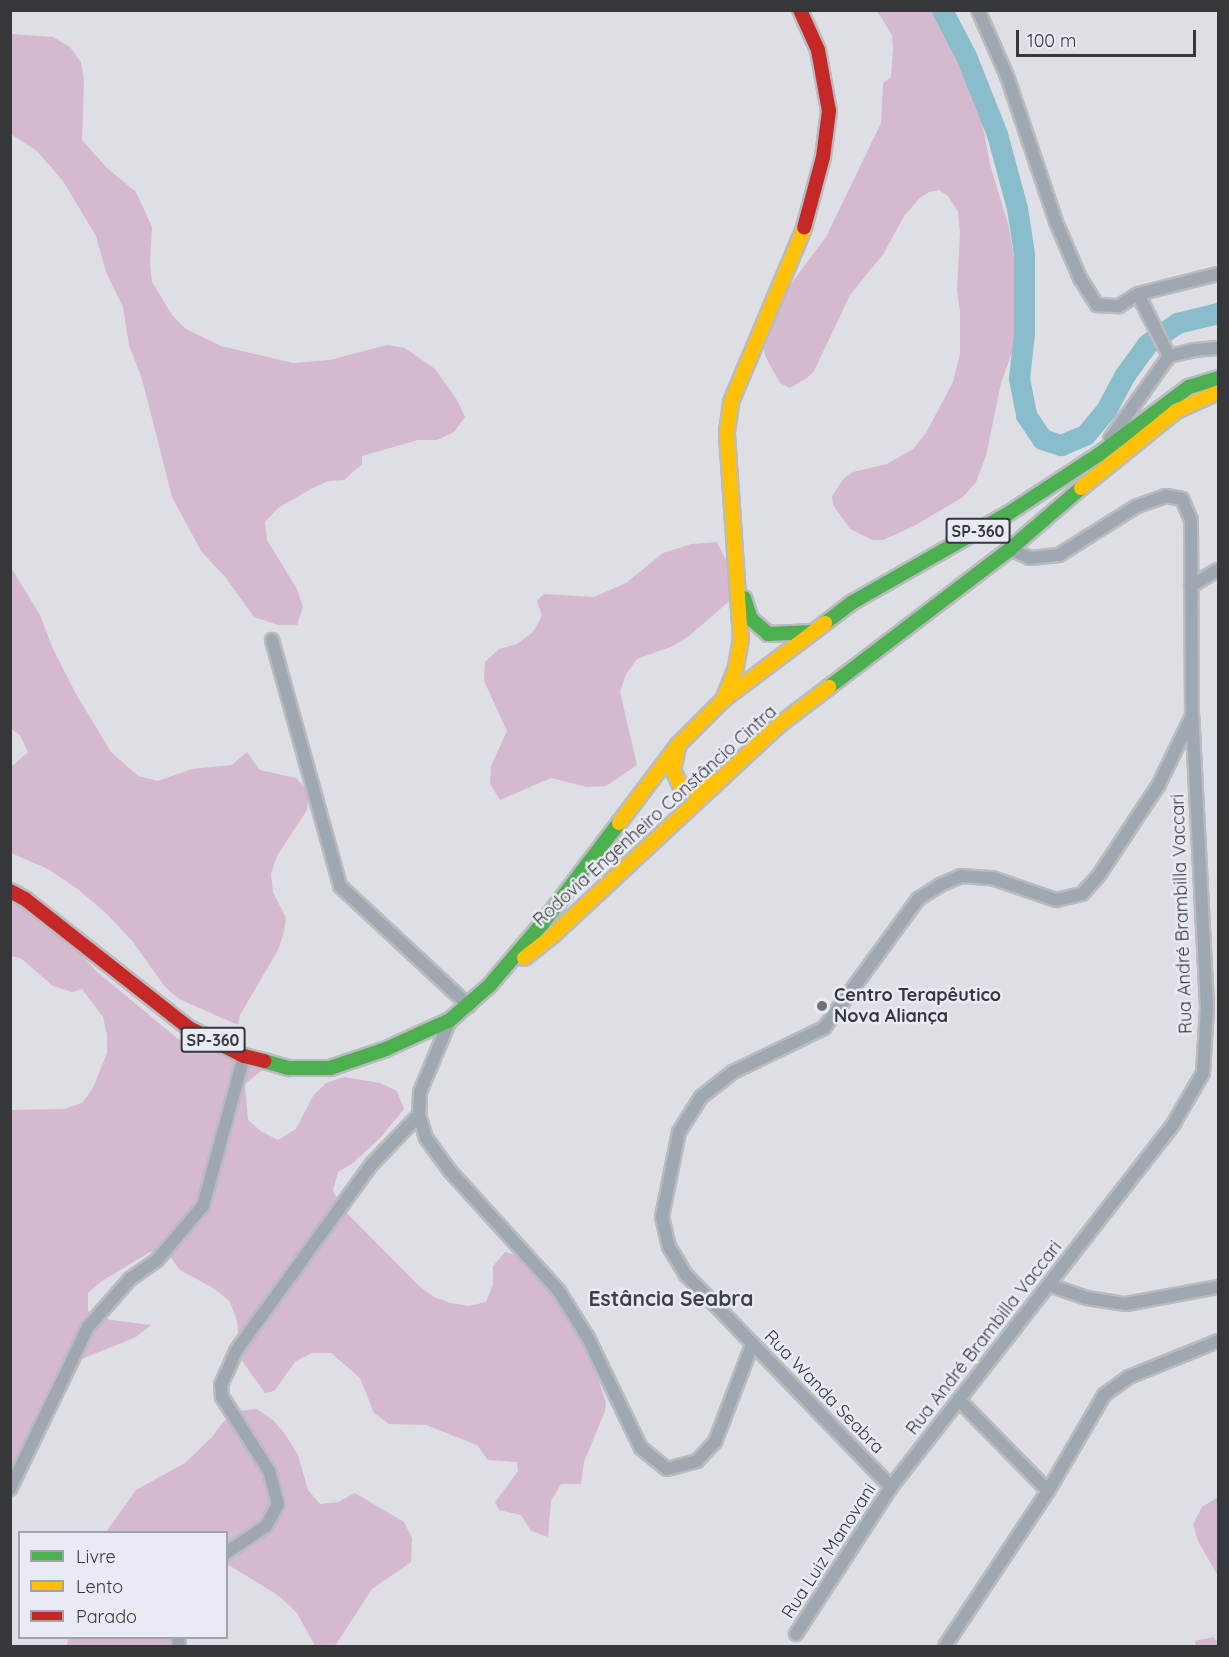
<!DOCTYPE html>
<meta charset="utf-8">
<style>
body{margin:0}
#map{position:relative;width:1229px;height:1657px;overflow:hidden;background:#dedfe4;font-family:Quicksand,sans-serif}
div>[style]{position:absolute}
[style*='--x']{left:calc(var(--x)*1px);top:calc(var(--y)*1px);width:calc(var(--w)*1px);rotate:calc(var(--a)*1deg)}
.forest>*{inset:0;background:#d5b9cf}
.river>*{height:21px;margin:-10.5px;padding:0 10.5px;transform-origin:10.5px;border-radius:10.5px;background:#89bdcb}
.roads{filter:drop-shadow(2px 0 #babbbe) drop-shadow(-2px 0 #babbbe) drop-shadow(0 2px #babbbe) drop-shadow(0 -2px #babbbe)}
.street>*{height:12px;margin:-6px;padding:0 6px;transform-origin:6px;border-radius:6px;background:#9fa8b1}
.fast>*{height:14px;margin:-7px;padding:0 7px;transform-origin:7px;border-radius:7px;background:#4caf50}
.slow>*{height:14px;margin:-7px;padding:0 7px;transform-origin:7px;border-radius:7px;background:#ffc107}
.jam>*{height:14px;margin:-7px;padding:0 7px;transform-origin:7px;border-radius:7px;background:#c62828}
.dots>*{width:16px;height:16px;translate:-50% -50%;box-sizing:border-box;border:3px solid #e9ebf4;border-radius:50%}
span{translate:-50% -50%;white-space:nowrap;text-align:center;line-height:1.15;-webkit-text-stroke:5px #e9ebf4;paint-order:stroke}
.shield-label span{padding:2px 4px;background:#e9ebf4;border:2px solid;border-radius:4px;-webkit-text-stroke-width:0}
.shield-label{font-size:16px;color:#36373a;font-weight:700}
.street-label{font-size:18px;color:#36373a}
.poi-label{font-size:18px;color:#36373a;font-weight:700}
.left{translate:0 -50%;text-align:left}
.quarter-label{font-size:21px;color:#3e4047;font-weight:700}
.frame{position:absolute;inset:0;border:12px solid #36373a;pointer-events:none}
.legend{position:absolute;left:18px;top:1531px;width:210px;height:108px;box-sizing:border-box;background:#e9ebf4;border:2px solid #a1a3aa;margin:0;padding:8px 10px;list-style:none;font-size:18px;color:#36373a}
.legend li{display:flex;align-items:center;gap:12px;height:30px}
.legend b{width:30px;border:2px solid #a1a3aa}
.scale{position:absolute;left:1016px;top:30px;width:180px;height:27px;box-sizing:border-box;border:3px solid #36373a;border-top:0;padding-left:8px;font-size:18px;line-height:21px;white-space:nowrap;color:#36373a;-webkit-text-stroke:4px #e9ebf4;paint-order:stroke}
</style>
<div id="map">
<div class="forest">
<i style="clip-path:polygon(877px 11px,946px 11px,948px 13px,966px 80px,980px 111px,990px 164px,1008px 224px,1020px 289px,1017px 339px,1001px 383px,986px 456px,976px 482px,963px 497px,914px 526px,883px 540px,873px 540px,850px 529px,833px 505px,832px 496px,844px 478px,853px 472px,887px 464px,913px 449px,926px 433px,953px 382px,960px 354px,960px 312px,957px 291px,960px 233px,958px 212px,948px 196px,939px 190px,929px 192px,920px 198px,904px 216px,884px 253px,850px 295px,814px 371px,807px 378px,790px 388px,780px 383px,765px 356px,763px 345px,784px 293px,826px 237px,881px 123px,883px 83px,891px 77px,893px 49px,892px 35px)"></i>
<i style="clip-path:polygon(10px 34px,53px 37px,70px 47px,81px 62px,84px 80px,82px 140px,107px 168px,136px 192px,152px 227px,150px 265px,152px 282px,172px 315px,186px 329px,221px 346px,293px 363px,330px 360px,387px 345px,405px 348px,435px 369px,457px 400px,465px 417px,454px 432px,437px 440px,418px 440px,362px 456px,362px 464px,344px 480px,328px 481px,311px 489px,278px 508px,265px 522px,267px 540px,297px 589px,303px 607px,297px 625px,278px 625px,254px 617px,226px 578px,201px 551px,172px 497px,142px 379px,129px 345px,123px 307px,106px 272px,96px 236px,63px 181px,37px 151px,11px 134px)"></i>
<i style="clip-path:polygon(717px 542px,736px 580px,733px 598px,689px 636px,673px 646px,637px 659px,626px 674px,620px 692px,637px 765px,606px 786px,587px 787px,551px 778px,500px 800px,490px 784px,491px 766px,507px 731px,484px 681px,485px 662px,499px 649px,517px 644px,533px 632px,542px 616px,537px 601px,544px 594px,594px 597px,626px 583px,663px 553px,691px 544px)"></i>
<i style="clip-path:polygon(10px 566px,40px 615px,53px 649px,76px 694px,111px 752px,138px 776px,158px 781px,192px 769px,232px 765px,247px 752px,260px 770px,296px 778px,309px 792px,307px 810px,277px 856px,271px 874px,273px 892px,286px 918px,284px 932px,278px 950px,240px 1015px,238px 1025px,179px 999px,165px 987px,133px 942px,107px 914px,79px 890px,48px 869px,11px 853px,11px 767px,28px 752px,20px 735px,11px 729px)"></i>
<i style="clip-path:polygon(11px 895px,70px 942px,95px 970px,178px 1039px,196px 1044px,215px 1042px,272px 1062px,245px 1084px,248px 1120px,262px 1132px,278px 1140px,296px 1129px,313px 1096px,326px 1083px,344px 1077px,380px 1083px,397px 1091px,404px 1109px,381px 1137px,353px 1163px,338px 1172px,333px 1190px,341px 1207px,419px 1286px,434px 1297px,451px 1303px,469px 1306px,486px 1302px,493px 1285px,493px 1266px,505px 1252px,522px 1256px,578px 1306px,586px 1323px,597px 1376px,606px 1402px,605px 1411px,584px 1462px,581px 1484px,561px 1484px,551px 1501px,548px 1537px,531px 1531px,521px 1515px,499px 1510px,495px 1502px,518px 1471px,517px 1462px,488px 1460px,477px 1445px,426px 1425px,389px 1424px,374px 1413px,360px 1378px,331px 1353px,312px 1353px,296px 1361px,274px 1391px,265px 1393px,240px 1358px,237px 1321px,230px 1302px,215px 1289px,180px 1270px,168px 1254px,150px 1252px,102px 1281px,88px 1293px,88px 1311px,111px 1320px,151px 1325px,136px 1337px,84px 1358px,70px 1370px,29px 1431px,14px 1464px,11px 1486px,11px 1110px,64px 1109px,82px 1103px,93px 1088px,107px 1053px,107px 1035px,103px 1017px,82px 989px,72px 992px,53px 986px,22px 959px,11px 956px)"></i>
<i style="clip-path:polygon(257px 1409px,273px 1420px,285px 1434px,298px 1455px,308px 1490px,320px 1504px,338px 1502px,355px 1493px,404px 1522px,412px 1538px,411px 1562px,372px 1589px,335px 1646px,315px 1646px,297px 1613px,279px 1596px,227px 1564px,226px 1532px,106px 1532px,136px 1490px,185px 1463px,212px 1437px,223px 1422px,238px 1411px)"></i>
<i style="clip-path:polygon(1218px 1497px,1218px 1576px,1198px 1541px,1193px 1524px,1202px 1507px)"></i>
<i style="clip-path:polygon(1213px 1637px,1218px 1642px,1218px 1646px,1196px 1646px,1195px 1641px)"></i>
<i style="clip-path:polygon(69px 1638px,187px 1638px,186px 1646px,66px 1646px)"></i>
</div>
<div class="river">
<i style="--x:942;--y:10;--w:52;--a:62.4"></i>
<i style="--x:966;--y:56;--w:84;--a:68.3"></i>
<i style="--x:997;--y:134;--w:77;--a:74.9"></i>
<i style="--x:1017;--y:208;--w:47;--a:81.3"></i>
<i style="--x:1024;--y:254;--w:79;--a:90"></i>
<i style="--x:1024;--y:333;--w:45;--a:96.3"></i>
<i style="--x:1019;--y:378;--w:38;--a:79"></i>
<i style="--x:1026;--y:415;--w:29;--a:56"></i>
<i style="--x:1042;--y:439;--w:20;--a:18"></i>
<i style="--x:1061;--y:445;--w:26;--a:-23"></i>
<i style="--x:1085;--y:435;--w:33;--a:-50"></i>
<i style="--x:1106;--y:410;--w:38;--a:-62"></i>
<i style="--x:1124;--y:376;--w:39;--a:-54"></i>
<i style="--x:1147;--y:344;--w:37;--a:-35"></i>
<i style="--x:1177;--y:323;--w:42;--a:-13.7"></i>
</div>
<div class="roads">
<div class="street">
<i style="--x:978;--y:10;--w:72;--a:66.3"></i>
<i style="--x:1007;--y:76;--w:154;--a:71.4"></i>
<i style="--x:1056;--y:222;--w:61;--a:66.8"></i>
<i style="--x:1080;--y:278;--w:32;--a:58"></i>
<i style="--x:1097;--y:305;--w:22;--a:3"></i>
<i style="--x:1119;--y:306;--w:22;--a:-32"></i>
<i style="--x:1169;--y:356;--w:69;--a:-116.6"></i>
<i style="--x:1138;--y:294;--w:82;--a:-14"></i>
<i style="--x:1110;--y:439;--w:102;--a:-54.6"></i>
<i style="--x:1169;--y:356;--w:26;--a:-13"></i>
<i style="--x:1194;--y:350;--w:24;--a:-5"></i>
<i style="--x:1191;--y:586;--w:31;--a:-31"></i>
<i style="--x:272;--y:640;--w:255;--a:74.5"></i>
<i style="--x:340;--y:886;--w:176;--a:42.9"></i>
<i style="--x:450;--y:1020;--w:78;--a:112.6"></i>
<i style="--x:420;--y:1092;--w:23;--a:92"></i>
<i style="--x:419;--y:1115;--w:24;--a:73"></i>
<i style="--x:426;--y:1138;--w:41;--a:54"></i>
<i style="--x:450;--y:1171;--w:161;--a:47.8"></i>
<i style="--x:558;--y:1290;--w:57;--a:58"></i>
<i style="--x:588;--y:1338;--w:122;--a:64.3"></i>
<i style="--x:641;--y:1448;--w:33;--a:39"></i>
<i style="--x:667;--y:1469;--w:31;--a:-15"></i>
<i style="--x:697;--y:1461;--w:26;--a:-47"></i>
<i style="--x:715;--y:1442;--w:104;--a:-69.1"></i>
<i style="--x:1049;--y:1285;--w:40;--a:18.9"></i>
<i style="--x:1087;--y:1298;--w:39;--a:9"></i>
<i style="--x:1126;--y:1304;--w:94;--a:-10.5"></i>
<i style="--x:959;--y:1400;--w:127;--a:45.6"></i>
<i style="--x:891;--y:1487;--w:295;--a:-134"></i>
<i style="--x:686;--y:1275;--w:33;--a:-121"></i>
<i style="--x:669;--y:1247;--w:31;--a:-103"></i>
<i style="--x:662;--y:1217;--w:87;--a:-78.7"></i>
<i style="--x:679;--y:1132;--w:41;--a:-57.8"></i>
<i style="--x:701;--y:1097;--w:41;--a:-38"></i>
<i style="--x:733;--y:1072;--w:101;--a:-25.8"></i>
<i style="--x:824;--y:1028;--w:160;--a:-53.9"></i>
<i style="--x:918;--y:899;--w:26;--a:-32"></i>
<i style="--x:940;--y:885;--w:23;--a:-23"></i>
<i style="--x:961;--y:876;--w:31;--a:4"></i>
<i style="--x:992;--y:878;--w:68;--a:19"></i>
<i style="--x:1056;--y:900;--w:27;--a:-13"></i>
<i style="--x:1082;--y:894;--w:25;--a:-48"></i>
<i style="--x:1099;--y:875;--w:107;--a:-56.5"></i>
<i style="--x:1158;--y:786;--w:78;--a:-64.1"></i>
<i style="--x:10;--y:1489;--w:180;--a:-64.3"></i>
<i style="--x:88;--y:1327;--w:64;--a:-48.8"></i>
<i style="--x:130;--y:1279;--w:33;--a:-35"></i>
<i style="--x:157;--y:1260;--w:71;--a:-49.6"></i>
<i style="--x:203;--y:1206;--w:156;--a:-74.7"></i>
<i style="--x:226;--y:1553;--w:48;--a:-34"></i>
<i style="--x:266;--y:1526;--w:25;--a:-61"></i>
<i style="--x:278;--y:1504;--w:34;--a:-105"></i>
<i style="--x:269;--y:1471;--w:88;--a:-122.4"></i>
<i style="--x:222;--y:1397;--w:12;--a:-95"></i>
<i style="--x:221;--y:1385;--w:37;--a:-66"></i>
<i style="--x:236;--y:1351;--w:230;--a:-54"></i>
<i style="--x:371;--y:1165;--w:69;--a:-46.2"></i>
<i style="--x:796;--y:1634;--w:175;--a:-57.1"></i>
<i style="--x:891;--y:1487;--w:461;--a:-52.1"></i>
<i style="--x:1174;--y:1123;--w:58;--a:-59.9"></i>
<i style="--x:1203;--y:1073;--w:66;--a:-86.5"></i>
<i style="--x:1207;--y:1007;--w:292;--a:-92.9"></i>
<i style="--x:1192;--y:715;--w:195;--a:-90.3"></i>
<i style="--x:1191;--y:520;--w:23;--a:-113"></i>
<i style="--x:1182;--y:499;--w:16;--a:-169"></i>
<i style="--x:1166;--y:496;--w:31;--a:161"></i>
<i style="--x:1137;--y:506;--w:92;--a:147.9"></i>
<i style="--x:1059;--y:555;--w:29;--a:174"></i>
<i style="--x:1030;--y:558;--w:22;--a:-156"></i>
<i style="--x:178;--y:1638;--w:8;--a:83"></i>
<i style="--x:945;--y:1646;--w:186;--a:-56.4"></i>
<i style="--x:1048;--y:1491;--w:111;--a:-59.7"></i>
<i style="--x:1104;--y:1395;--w:31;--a:-36"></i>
<i style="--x:1129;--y:1377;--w:96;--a:-22"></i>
</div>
<div class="fast">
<i style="--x:744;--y:598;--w:22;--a:72"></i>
<i style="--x:751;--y:619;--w:23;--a:41"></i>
<i style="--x:768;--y:634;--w:45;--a:-2.5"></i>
<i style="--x:825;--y:623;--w:35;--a:-37"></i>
<i style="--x:853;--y:602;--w:180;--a:-29.7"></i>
<i style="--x:1009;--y:513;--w:106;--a:-33.1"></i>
<i style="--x:1098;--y:455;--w:114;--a:-36.8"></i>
<i style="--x:1189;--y:387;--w:30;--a:-17"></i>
<i style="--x:829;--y:687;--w:228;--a:-37.3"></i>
<i style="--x:1010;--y:549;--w:94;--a:-40.7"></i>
<i style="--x:264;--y:1061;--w:26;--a:16"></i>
<i style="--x:289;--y:1068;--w:41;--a:0"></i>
<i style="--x:330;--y:1068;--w:59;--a:-18.7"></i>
<i style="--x:386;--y:1049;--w:70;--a:-24.4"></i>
<i style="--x:450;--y:1020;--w:52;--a:-41.1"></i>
<i style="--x:489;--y:986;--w:82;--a:-49.5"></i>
<i style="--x:542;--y:924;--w:127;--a:-52.7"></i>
</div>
<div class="slow">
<i style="--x:1081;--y:488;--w:122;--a:-39"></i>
<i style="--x:1176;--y:411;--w:46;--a:-24.3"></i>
<i style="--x:723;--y:700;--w:35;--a:-68"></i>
<i style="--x:736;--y:667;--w:27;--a:-80"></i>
<i style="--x:741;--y:640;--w:208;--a:-93.9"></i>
<i style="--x:727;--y:432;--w:30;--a:-82"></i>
<i style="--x:731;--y:402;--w:189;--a:-67.2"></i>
<i style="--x:678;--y:747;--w:24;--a:102"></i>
<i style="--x:673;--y:770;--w:17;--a:65"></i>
<i style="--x:680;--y:785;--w:15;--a:20"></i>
<i style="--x:694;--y:790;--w:22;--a:-22"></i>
<i style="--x:619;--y:823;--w:98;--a:-52.9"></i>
<i style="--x:678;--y:745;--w:64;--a:-45"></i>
<i style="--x:723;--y:700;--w:128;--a:-37"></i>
<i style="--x:524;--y:958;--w:37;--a:-38"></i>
<i style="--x:553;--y:935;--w:309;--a:-42.9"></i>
<i style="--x:779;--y:725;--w:63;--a:-37.2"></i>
</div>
<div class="jam">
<i style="--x:800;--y:10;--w:44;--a:65.8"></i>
<i style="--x:818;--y:50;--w:62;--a:79.8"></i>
<i style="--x:829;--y:111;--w:46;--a:97.4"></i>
<i style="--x:823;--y:157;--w:73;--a:105"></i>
<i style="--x:10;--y:891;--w:17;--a:28"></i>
<i style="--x:25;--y:899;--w:209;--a:38.2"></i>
<i style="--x:189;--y:1028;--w:62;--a:27"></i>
<i style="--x:244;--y:1056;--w:21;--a:14"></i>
</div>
</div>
<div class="dots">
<i style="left:822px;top:1006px;background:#717276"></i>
</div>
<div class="shield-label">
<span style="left:978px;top:531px">SP-360</span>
<span style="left:213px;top:1040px">SP-360</span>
</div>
<div class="street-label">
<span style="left:655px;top:816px;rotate:-42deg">Rodovia Engenheiro Constâncio Cintra</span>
<span style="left:1182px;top:914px;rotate:-92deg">Rua André Brambilla Vaccari</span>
<span style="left:984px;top:1338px;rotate:-52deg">Rua André Brambilla Vaccari</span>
<span style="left:824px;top:1392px;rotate:46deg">Rua Wanda Seabra</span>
<span style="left:829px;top:1551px;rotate:-57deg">Rua Luiz Manovani</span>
</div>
<div class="poi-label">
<span class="left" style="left:834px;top:1006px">Centro Terapêutico<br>Nova Aliança</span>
</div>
<div class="quarter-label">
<span style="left:671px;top:1298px">Estância Seabra</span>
</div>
<div class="frame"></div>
<ul class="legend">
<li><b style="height:8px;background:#4caf50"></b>Livre</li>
<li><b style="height:8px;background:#ffc107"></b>Lento</li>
<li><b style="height:8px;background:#c62828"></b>Parado</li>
</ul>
<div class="scale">100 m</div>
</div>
